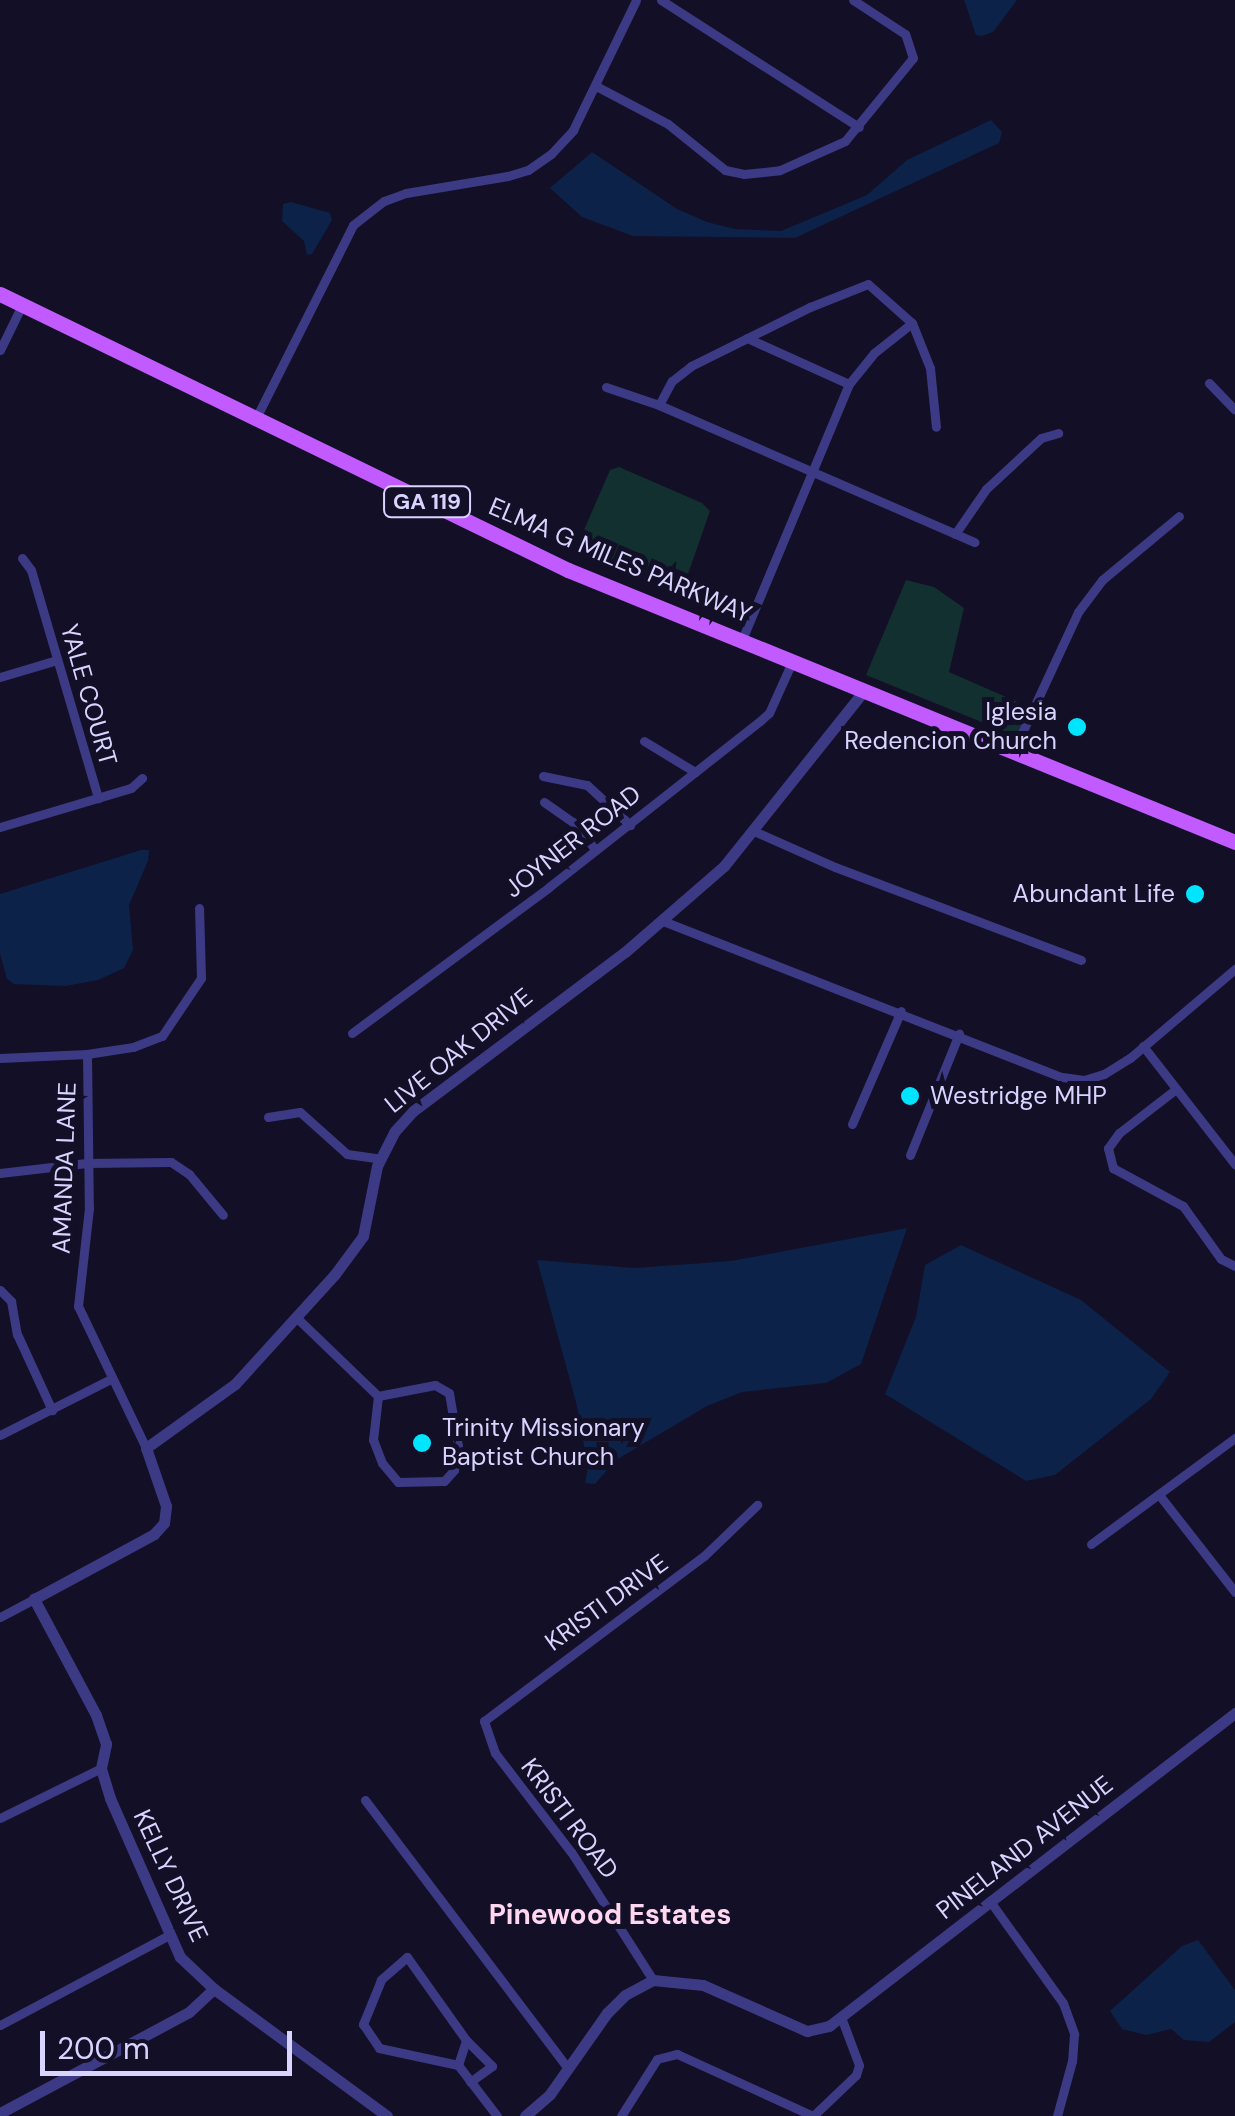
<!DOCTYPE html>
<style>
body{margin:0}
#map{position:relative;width:1235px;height:2116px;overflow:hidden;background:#130f26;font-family:"DM Sans",sans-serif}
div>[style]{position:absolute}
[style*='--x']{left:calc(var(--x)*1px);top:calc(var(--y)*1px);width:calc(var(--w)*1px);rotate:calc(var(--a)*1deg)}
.green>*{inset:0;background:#12302f}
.water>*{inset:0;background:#0c2248}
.minor>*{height:9px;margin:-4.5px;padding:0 4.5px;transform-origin:4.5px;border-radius:4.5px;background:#3d3a85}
.tertiary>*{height:11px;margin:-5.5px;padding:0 5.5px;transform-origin:5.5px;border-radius:5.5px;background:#3d3a85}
.primary>*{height:15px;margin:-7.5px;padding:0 7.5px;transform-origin:7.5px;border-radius:7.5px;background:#c25bff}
.dots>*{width:28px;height:28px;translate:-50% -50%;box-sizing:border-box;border:5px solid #130f26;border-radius:50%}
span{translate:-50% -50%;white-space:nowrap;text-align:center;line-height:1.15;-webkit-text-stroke:10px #130f26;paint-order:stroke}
.shield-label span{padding:2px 8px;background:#130f26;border:2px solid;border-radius:8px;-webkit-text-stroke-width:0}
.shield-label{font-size:22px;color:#d9d4ff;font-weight:700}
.street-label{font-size:25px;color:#d9d4ff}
.poi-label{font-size:25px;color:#d9d4ff}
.right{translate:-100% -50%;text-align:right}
.left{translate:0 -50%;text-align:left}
.neighbourhood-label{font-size:28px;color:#ffd6f0;font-weight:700}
.scale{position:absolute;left:40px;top:2031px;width:252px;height:45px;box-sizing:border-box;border:5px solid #d9d4ff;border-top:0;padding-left:12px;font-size:30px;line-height:35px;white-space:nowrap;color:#d9d4ff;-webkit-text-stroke:8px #130f26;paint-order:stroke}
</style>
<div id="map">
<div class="green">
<i style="clip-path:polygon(619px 467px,702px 503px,710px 511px,688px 574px,677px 579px,671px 591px,577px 546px,610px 470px)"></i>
<i style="clip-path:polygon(906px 580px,934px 587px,964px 608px,949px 672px,1031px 708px,1016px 736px,866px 675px)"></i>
</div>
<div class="water">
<i style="clip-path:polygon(964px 0,1017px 0,993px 32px,982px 36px,976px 35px)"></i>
<i style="clip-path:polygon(991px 120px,1002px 132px,999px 143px,795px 238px,633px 236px,582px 217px,550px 188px,592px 152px,677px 209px,707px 222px,735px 229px,781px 231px,867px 195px,907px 160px)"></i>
<i style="clip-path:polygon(291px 202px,330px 213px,332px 220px,312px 254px,307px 255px,304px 241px,282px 221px,283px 204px)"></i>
<i style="clip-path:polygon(141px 850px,149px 850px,148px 861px,129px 905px,133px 950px,124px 968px,98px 980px,66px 986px,14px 984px,7px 979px,0 954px,0 894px)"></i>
<i style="clip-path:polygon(907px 1228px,861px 1364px,826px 1383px,742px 1392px,707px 1406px,616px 1460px,595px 1484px,585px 1483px,588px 1467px,576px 1402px,537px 1260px,634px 1268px,731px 1261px)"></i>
<i style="clip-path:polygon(961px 1245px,1081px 1300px,1170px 1372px,1151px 1399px,1055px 1475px,1026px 1481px,885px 1394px,916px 1317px,925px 1265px)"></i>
<i style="clip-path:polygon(1198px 1940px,1235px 1990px,1235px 2022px,1209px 2042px,1184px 2040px,1171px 2029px,1146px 2035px,1122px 2029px,1110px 2011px,1182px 1946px)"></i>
</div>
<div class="minor">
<i style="--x:661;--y:0;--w:235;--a:32.7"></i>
<i style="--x:596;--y:86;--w:81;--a:27.8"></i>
<i style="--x:668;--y:124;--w:73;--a:38.9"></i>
<i style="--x:725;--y:170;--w:19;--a:12"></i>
<i style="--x:744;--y:174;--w:36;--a:-6"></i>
<i style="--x:780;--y:170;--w:71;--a:-24"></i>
<i style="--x:845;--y:141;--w:107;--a:-50.7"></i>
<i style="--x:913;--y:58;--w:25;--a:-108"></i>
<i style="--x:905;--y:34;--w:62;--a:-146.8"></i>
<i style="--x:747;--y:338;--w:112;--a:24.3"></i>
<i style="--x:0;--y:350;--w:50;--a:-63.9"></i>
<i style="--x:1209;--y:383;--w:37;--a:46"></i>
<i style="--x:606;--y:387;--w:56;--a:18.8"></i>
<i style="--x:659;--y:405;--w:344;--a:23.5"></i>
<i style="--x:659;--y:405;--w:27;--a:-62"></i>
<i style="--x:672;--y:381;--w:24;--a:-38"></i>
<i style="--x:691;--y:366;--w:133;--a:-26.4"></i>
<i style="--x:810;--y:307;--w:62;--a:-21.6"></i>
<i style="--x:868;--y:284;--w:59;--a:41.6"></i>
<i style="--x:912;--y:323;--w:48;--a:68.2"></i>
<i style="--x:930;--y:368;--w:59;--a:84.2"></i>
<i style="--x:256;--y:418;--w:216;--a:-63.3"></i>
<i style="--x:353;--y:225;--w:39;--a:-38"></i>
<i style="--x:384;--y:201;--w:23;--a:-20"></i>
<i style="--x:406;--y:193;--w:103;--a:-9.5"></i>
<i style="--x:508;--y:176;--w:21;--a:-17"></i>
<i style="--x:528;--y:170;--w:28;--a:-35"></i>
<i style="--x:551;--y:154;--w:33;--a:-47"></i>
<i style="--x:573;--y:130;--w:144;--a:-64.1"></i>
<i style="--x:955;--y:534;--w:55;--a:-55.4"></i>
<i style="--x:986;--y:489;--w:75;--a:-42.8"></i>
<i style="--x:1041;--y:438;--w:18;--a:-16"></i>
<i style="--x:22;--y:558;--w:15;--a:53"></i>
<i style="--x:31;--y:570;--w:238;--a:73.6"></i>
<i style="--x:741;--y:642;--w:280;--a:-67.3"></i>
<i style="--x:849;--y:384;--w:40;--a:-51"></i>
<i style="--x:874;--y:353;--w:48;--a:-38.3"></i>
<i style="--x:0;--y:677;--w:59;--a:-16.6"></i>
<i style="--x:644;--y:741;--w:60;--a:31.3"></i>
<i style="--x:1014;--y:750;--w:152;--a:-65.1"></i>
<i style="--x:1078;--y:612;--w:40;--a:-53"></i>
<i style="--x:1102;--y:580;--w:100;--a:-39.7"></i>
<i style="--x:543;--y:776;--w:45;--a:11.6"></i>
<i style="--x:587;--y:785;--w:59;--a:42.9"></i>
<i style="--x:544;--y:802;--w:35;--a:35"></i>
<i style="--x:573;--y:822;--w:36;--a:51"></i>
<i style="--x:0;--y:827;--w:137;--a:-16.6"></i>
<i style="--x:131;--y:788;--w:15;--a:-42"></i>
<i style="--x:756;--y:832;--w:86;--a:23.9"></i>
<i style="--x:835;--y:867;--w:263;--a:20.7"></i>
<i style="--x:663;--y:921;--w:428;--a:21.4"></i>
<i style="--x:1062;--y:1077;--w:22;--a:8"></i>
<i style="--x:1084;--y:1080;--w:21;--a:-17"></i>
<i style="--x:1104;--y:1074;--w:31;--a:-32"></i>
<i style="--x:1130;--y:1058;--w:138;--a:-40.3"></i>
<i style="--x:352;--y:1033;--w:245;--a:-36.5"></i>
<i style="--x:549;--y:887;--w:268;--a:-38.2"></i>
<i style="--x:760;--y:721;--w:12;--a:-42"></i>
<i style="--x:769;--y:713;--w:56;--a:-65.7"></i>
<i style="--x:1143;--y:1046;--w:150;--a:52.1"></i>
<i style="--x:87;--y:1054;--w:154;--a:89.3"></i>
<i style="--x:89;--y:1208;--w:99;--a:96.4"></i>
<i style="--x:78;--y:1306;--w:157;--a:64.4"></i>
<i style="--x:0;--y:1058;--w:87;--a:-2.6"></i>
<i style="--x:87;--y:1054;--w:47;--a:-8.7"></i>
<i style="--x:133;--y:1047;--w:31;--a:-21"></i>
<i style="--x:162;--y:1036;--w:70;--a:-56.1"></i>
<i style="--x:201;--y:978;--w:70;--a:-91.6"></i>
<i style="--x:1176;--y:1089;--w:72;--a:142.3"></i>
<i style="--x:1119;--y:1133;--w:19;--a:126"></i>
<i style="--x:1108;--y:1148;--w:21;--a:76"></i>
<i style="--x:1113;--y:1168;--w:80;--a:28.5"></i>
<i style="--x:1183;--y:1206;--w:65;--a:54.4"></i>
<i style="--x:1221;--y:1259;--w:16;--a:27"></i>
<i style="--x:268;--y:1117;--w:32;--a:-9"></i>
<i style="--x:300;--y:1112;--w:63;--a:41.8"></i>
<i style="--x:347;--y:1154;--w:34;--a:8"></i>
<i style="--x:852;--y:1124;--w:123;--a:-66.6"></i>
<i style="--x:910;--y:1155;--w:131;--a:-68"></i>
<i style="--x:0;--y:1173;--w:87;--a:-6.6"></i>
<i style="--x:86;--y:1163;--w:85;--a:-0.7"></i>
<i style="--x:171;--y:1162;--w:22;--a:34"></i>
<i style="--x:189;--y:1174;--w:53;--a:50.3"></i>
<i style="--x:0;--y:1290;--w:16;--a:45"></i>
<i style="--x:11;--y:1301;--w:34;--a:80"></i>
<i style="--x:17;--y:1334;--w:84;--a:65.3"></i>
<i style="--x:298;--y:1319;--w:111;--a:43.9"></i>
<i style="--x:378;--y:1396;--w:58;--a:-10.9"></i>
<i style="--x:435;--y:1385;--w:16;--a:30"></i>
<i style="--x:449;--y:1393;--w:54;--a:80.4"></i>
<i style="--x:458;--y:1446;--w:24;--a:99"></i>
<i style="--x:454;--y:1470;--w:15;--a:132"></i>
<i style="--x:444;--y:1481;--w:46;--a:178.8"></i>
<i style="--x:398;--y:1482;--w:25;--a:-130"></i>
<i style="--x:382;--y:1463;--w:25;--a:-111"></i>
<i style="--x:373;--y:1440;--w:44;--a:-83.5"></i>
<i style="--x:0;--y:1435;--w:124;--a:-26.8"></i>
<i style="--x:1160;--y:1496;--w:122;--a:52"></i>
<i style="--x:1091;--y:1544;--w:179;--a:-36.4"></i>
<i style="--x:0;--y:1617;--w:38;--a:-28"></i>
<i style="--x:365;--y:1800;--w:336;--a:52.9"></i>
<i style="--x:0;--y:1818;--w:113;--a:-26.3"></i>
<i style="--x:992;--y:1904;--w:122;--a:54.4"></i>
<i style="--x:1063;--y:2003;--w:33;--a:70"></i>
<i style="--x:1074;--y:2034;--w:27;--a:94"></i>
<i style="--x:1072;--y:2061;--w:57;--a:105.3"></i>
<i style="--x:653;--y:1980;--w:152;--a:-122.6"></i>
<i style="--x:571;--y:1852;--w:125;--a:-127.5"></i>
<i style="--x:495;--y:1753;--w:34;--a:-109"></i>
<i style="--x:484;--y:1721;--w:275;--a:-36.9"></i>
<i style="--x:704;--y:1556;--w:74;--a:-43.9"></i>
<i style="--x:0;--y:2025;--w:191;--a:-28"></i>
<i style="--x:466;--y:2040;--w:37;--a:45"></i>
<i style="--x:492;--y:2066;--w:27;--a:144"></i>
<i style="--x:458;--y:2065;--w:26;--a:-72"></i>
<i style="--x:466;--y:2040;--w:102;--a:-125.4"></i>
<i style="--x:407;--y:1957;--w:35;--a:139"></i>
<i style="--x:381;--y:1980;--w:48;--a:112.2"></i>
<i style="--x:363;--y:2024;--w:29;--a:56"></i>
<i style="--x:379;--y:2048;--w:81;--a:12.1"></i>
<i style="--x:458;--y:2065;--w:64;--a:52.6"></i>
<i style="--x:621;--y:2116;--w:67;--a:-57.7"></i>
<i style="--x:657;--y:2059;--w:21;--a:-14"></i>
<i style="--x:677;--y:2054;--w:149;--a:24.5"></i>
<i style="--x:813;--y:2116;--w:59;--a:-43.6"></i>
<i style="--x:856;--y:2075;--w:10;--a:-73"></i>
<i style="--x:859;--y:2065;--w:51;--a:-110.6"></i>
</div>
<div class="tertiary">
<i style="--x:0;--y:2113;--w:214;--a:-28.1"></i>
<i style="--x:189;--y:2012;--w:34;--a:-43"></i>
<i style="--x:387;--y:2116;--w:215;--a:-143.7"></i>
<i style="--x:214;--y:1989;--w:47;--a:-136.7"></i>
<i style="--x:180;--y:1957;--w:174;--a:-113.8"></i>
<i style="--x:110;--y:1798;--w:31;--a:-107"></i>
<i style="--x:101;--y:1768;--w:25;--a:-78"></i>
<i style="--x:106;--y:1744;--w:31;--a:-109"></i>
<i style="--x:96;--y:1715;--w:132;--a:-118.1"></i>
<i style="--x:34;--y:1599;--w:136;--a:-28.4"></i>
<i style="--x:154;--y:1534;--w:15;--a:-48"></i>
<i style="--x:164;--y:1523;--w:17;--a:-83"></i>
<i style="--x:166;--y:1506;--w:61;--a:-109"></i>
<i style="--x:146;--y:1448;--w:110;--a:-35.7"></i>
<i style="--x:235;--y:1384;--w:149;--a:-47.7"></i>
<i style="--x:335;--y:1274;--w:47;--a:-53.6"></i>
<i style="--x:363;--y:1236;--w:71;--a:-78.7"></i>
<i style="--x:377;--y:1166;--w:39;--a:-63"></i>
<i style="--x:395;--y:1131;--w:27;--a:-48"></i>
<i style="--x:413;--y:1111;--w:265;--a:-36.9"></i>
<i style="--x:625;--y:952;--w:131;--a:-41"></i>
<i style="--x:724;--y:866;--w:223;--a:-51.4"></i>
<i style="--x:525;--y:2116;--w:33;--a:-41"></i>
<i style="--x:550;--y:2094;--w:99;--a:-54.9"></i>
<i style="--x:607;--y:2013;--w:25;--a:-45"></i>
<i style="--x:625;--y:1995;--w:32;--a:-28"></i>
<i style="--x:653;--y:1980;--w:50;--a:5.7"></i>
<i style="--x:703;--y:1985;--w:114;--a:23.9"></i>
<i style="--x:807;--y:2031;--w:23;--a:-13"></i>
<i style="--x:829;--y:2026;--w:513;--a:-37.63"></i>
</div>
<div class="primary">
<i style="--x:0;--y:294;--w:632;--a:25.92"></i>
<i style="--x:568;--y:570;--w:720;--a:22.19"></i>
</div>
<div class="dots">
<i style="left:1077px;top:727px;background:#00e5ff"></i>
<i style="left:1195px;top:894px;background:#00e5ff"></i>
<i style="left:910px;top:1096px;background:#00e5ff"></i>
<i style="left:422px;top:1443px;background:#00e5ff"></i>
</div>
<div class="shield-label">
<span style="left:427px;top:502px">GA 119</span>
</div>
<div class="street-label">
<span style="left:620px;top:561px;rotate:23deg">ELMA G MILES PARKWAY</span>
<span style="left:88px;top:695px;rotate:74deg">YALE COURT</span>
<span style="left:573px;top:842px;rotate:-38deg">JOYNER ROAD</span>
<span style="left:459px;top:1051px;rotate:-39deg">LIVE OAK DRIVE</span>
<span style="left:65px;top:1168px;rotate:-88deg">AMANDA LANE</span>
<span style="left:607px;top:1603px;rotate:-36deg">KRISTI DRIVE</span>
<span style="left:569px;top:1819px;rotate:53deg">KRISTI ROAD</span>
<span style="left:1025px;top:1848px;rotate:-38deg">PINELAND AVENUE</span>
<span style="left:170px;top:1876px;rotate:65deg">KELLY DRIVE</span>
</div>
<div class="poi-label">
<span class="right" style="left:1057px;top:727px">Iglesia<br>Redencion Church</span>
<span class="right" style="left:1175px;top:894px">Abundant Life</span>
<span class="left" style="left:930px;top:1096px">Westridge MHP</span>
<span class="left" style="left:442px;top:1443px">Trinity Missionary<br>Baptist Church</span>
</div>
<div class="neighbourhood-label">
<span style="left:610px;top:1915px">Pinewood Estates</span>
</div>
<div class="scale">200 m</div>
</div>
